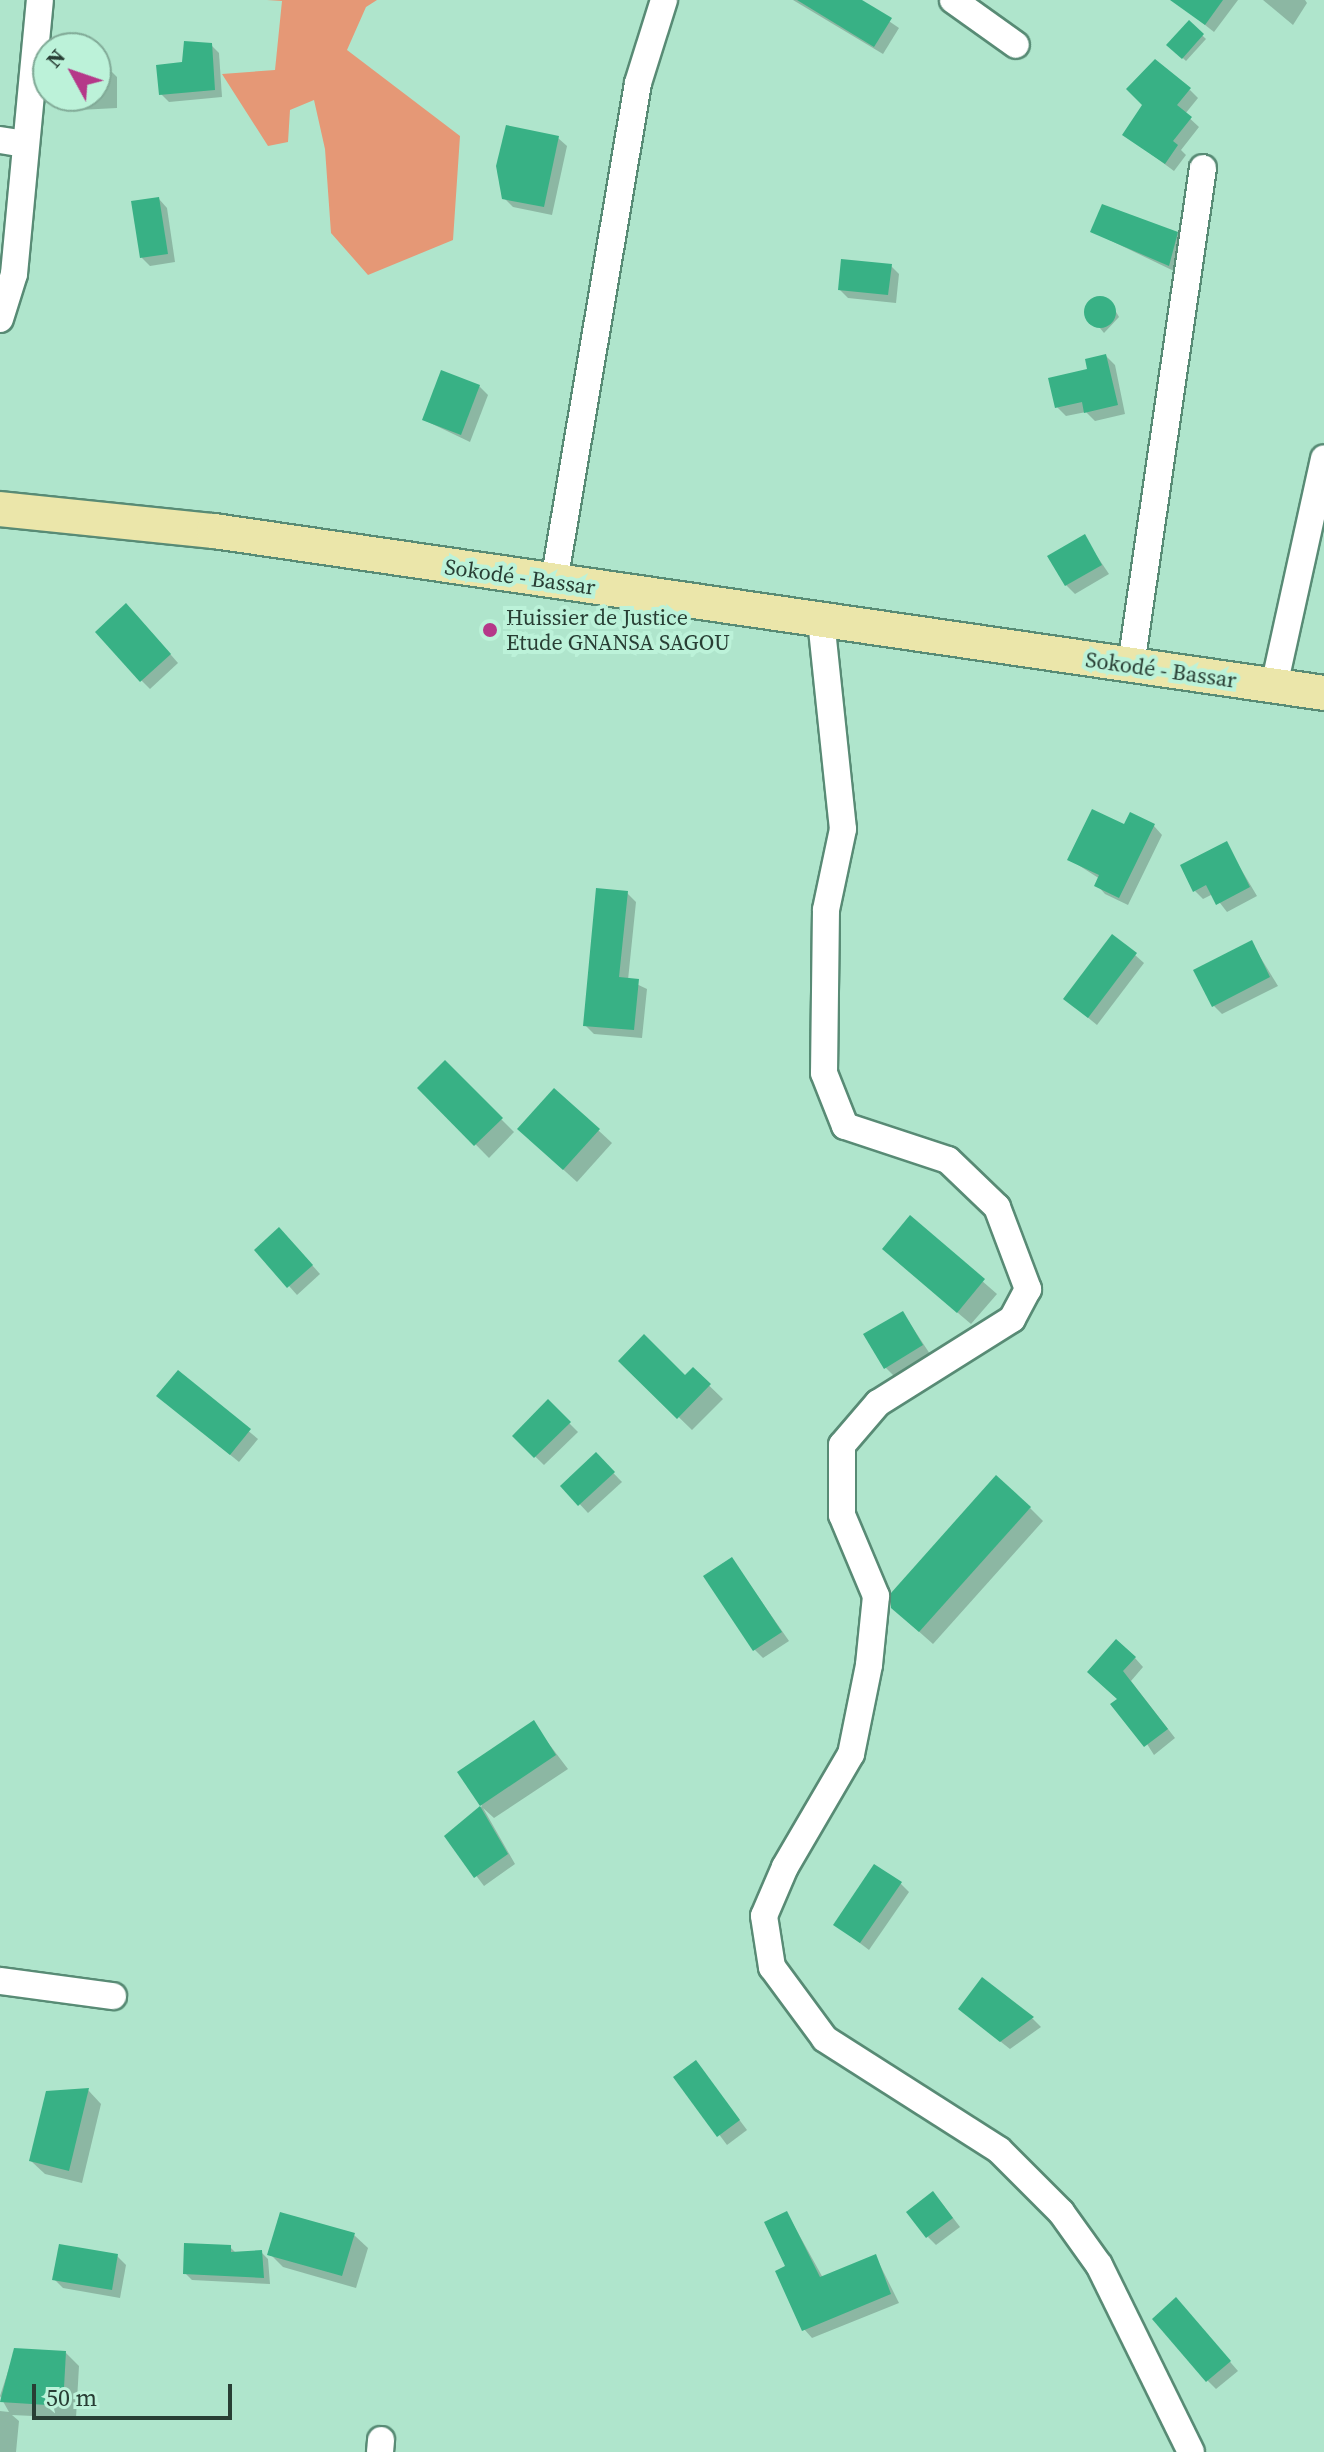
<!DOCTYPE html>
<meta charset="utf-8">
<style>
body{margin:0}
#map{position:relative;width:1324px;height:2452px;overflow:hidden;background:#afe5cc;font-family:"Source Serif 4",serif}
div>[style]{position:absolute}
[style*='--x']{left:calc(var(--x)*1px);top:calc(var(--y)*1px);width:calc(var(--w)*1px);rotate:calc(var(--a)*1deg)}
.green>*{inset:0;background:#e59876}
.shadow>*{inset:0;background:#0003}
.building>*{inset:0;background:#38b185}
.round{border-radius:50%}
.roads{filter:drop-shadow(2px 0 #588b75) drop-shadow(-2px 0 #588b75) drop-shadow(0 2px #588b75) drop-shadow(0 -2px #588b75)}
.minor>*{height:26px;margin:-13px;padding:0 13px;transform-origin:13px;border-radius:13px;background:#fff}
.major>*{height:34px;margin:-17px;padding:0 17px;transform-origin:17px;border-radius:17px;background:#ebe6aa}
.dots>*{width:22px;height:22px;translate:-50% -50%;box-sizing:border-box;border:4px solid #bcf2d9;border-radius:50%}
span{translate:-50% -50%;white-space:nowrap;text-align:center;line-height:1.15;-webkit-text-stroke:8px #bcf2d9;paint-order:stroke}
.street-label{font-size:22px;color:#283e34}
.poi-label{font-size:22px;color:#283e34}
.left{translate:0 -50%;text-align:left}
.north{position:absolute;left:32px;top:32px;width:80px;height:80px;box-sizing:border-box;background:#bcf2d9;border:2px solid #81aa97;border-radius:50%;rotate:310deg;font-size:22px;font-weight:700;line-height:32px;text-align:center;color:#283e34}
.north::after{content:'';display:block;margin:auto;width:28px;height:36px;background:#b53889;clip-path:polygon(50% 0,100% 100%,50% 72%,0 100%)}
.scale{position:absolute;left:32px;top:2384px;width:200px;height:36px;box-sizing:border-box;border:4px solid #283e34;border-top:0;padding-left:10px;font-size:24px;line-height:28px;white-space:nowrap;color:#283e34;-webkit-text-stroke:6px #bcf2d9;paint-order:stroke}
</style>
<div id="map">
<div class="green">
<i style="clip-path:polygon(267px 0,377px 0,366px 7px,347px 50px,460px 136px,453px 240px,368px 275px,331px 233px,325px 149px,314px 100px,290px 110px,288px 142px,268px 146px,222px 74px,275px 70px,282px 1px)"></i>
</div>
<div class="shadow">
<i style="clip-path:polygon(793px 0,858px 0,899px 28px,883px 54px)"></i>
<i style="clip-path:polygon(1185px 0,1238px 0,1214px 32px,1181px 6px)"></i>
<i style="clip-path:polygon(1263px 0,1305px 0,1307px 3px,1293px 25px)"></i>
<i style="clip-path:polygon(1189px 23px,1206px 39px,1186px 61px,1169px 45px)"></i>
<i style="clip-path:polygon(211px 45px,219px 53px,222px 97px,169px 102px,161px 94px,183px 64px)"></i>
<i style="clip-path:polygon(108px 68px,117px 77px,117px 108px,79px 110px,70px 96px,96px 96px,96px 69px)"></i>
<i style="clip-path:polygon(1190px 90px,1198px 98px,1185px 114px,1199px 127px,1181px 150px,1186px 155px,1174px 171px,1124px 134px,1144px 105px)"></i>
<i style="clip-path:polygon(558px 138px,567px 146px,552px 215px,513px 207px,504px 198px)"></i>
<i style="clip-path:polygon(159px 199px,167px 208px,175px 262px,150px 266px,142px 258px)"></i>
<i style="clip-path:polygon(1093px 232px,1177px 233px,1185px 242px,1178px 273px)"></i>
<i style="clip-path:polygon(891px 266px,899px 274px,896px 303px,848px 298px,840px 290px)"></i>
<i style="clip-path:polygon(1097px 299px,1112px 305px,1119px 317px,1104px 333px,1086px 311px)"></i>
<i style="clip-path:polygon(1106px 356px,1115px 365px,1125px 414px,1095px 421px,1086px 412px,1066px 416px,1057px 407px)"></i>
<i style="clip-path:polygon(479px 386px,488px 395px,470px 442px,424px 420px)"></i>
<i style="clip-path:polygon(1084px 537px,1109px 574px,1075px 594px,1066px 585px)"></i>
<i style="clip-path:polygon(135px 614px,178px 663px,150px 689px,141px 680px)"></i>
<i style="clip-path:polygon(1154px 826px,1162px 835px,1128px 905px,1105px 894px,1097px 885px,1100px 879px,1069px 859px,1125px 827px)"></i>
<i style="clip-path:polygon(1226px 844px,1257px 896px,1227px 912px,1213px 894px,1203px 899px,1195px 891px)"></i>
<i style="clip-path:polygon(627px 893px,636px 902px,628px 980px,647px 989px,642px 1038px,594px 1034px,585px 1025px)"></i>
<i style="clip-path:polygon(1251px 942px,1278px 986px,1222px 1014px,1214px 1006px)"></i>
<i style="clip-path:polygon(1135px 955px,1144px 963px,1097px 1025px,1065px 999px)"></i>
<i style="clip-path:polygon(445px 1063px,514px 1132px,489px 1158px,420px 1088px)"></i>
<i style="clip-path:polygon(598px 1130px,612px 1143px,577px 1182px,533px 1142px)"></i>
<i style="clip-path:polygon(910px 1218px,997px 1294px,971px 1324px,898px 1262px)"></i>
<i style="clip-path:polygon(288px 1238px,320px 1274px,297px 1295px,289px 1286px)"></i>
<i style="clip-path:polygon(903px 1313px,930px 1354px,894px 1376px,885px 1367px)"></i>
<i style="clip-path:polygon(621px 1361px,685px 1378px,693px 1370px,723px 1399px,692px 1430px)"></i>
<i style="clip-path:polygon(178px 1373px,258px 1439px,239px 1462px,168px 1404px)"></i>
<i style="clip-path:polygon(548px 1402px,578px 1432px,544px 1465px,514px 1436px)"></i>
<i style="clip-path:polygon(596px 1455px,622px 1482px,588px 1513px,563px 1486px)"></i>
<i style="clip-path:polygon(1030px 1508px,1043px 1521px,933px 1644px,907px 1621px)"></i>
<i style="clip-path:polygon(732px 1559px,789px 1641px,763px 1658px,755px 1650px)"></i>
<i style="clip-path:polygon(1135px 1658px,1143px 1667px,1131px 1681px,1175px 1738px,1154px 1755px,1119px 1700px,1098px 1681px)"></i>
<i style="clip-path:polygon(533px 1723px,568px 1769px,494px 1818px,483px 1808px,515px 1864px,484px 1886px,447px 1837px,482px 1806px,460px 1773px)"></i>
<i style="clip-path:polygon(900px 1883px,909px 1892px,869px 1950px,836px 1925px)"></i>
<i style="clip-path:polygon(983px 1980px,1033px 2019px,1041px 2027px,1010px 2049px,969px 2017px)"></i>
<i style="clip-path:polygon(696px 2062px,747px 2130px,727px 2145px,676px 2077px)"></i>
<i style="clip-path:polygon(88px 2090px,101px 2104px,82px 2183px,45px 2174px,31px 2161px)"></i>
<i style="clip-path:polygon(941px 2202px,960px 2227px,936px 2245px,928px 2237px)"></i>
<i style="clip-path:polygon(787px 2213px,823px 2278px,876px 2257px,899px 2303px,812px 2338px,804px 2329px,788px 2267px)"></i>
<i style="clip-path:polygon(354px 2235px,368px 2248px,356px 2288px,283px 2267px,270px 2254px)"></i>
<i style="clip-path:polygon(230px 2247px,237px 2254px,261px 2252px,268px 2259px,270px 2284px,192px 2280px,185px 2273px)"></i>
<i style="clip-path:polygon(117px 2256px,126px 2265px,120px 2298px,63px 2288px,54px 2279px)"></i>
<i style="clip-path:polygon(1184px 2309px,1238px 2371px,1216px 2389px,1208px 2381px)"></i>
<i style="clip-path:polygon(15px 2350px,66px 2353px,79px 2366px,76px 2418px,12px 2415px,19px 2421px,16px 2452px,0 2452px,0 2411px,9px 2412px,0 2396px)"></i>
</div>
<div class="building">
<i style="clip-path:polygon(797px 0,862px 0,892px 18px,874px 47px)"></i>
<i style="clip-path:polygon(1170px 0,1223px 0,1205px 25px)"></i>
<i style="clip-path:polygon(1189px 20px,1204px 34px,1182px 59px,1166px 45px)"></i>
<i style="clip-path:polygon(184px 41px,212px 43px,215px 90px,159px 95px,156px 65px,182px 62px)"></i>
<i style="clip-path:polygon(1155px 59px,1191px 88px,1177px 105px,1192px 117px,1173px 141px,1178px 145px,1165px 164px,1122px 135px,1142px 105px,1126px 89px)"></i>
<i style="clip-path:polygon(506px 125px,559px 136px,544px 207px,502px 199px,496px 166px)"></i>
<i style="clip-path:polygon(159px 197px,168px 254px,140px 258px,131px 201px)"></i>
<i style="clip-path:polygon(1102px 204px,1178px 232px,1169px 266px,1090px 232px)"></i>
<i style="clip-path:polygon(841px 259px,892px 264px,888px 295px,838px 290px)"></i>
<i class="round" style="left:1084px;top:296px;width:32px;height:32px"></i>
<i style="clip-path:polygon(1106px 354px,1118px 405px,1084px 413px,1082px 402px,1055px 408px,1048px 378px,1087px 369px,1085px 359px)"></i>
<i style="clip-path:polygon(441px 370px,480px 385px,461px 435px,422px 420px)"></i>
<i style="clip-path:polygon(1085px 534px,1102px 565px,1065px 586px,1047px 556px)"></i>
<i style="clip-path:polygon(126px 603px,171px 654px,140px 682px,95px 632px)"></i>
<i style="clip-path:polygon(1092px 809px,1124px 824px,1130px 812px,1155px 824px,1119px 898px,1094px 886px,1099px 875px,1067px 860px)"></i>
<i style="clip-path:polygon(1227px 841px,1250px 887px,1216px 905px,1206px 885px,1193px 892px,1180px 865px)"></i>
<i style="clip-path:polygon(596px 888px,628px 891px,619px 977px,639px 979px,634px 1030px,583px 1026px)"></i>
<i style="clip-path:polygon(1112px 934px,1137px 953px,1088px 1018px,1063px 999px)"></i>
<i style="clip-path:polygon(1252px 940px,1270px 977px,1212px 1007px,1193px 970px)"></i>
<i style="clip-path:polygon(445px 1060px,503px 1118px,474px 1146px,417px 1088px)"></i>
<i style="clip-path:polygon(554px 1088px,600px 1129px,563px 1170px,517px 1129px)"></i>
<i style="clip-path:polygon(910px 1215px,985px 1279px,957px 1313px,882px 1249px)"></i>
<i style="clip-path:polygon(279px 1227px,313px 1265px,287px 1288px,254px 1250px)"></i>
<i style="clip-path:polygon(903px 1311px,923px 1345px,884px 1369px,863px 1334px)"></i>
<i style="clip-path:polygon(644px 1334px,685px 1375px,693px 1367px,711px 1384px,677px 1419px,618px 1361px)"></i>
<i style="clip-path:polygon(178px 1370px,251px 1429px,230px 1455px,156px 1396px)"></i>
<i style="clip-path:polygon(548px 1399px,571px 1422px,534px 1458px,512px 1436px)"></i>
<i style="clip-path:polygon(596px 1452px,615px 1472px,578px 1506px,560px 1486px)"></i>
<i style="clip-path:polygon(996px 1475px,1031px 1507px,919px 1632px,891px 1608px,891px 1593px)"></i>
<i style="clip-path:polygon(732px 1557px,782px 1632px,753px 1651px,703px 1576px)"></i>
<i style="clip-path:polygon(1116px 1639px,1136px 1657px,1123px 1671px,1168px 1729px,1144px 1747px,1110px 1704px,1117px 1699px,1087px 1672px)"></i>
<i style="clip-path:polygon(534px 1720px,556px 1755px,480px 1806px,457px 1772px)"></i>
<i style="clip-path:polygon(480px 1806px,508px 1854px,474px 1878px,444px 1836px)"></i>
<i style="clip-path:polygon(874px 1864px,902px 1882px,860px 1943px,833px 1925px)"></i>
<i style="clip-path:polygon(982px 1977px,1034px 2017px,1000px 2042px,958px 2009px)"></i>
<i style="clip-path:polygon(696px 2060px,740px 2120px,717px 2137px,673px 2077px)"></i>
<i style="clip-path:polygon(89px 2088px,69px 2171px,29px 2161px,46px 2091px)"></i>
<i style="clip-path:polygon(933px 2191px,953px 2218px,926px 2238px,906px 2212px)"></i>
<i style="clip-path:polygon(787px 2211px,820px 2277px,876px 2254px,891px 2294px,802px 2331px,775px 2271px,785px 2266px,764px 2222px)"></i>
<i style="clip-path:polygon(280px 2212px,355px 2233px,342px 2276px,267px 2255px)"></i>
<i style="clip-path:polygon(184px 2243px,231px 2245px,231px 2252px,262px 2250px,264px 2278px,183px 2274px)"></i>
<i style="clip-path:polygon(59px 2244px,118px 2254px,112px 2290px,52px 2280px)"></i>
<i style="clip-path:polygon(1176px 2297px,1231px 2361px,1206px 2382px,1152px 2319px)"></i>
<i style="clip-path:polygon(14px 2348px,66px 2351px,63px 2406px,0 2402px)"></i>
</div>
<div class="roads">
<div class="minor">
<i style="--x:953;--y:0;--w:77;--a:35.5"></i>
<i style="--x:0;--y:140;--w:26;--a:9"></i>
<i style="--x:0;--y:319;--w:47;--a:-72.7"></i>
<i style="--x:14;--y:274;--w:275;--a:-84.6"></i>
<i style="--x:554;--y:582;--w:506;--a:-80.44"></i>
<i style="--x:638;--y:83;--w:87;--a:-72.6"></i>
<i style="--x:821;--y:620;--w:210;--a:84"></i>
<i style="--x:843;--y:829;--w:83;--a:101.9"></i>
<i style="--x:826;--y:910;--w:163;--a:90.7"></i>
<i style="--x:824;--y:1073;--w:57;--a:68.4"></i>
<i style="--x:845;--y:1126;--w:108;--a:18.3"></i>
<i style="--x:948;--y:1160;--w:68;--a:43.8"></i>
<i style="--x:997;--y:1207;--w:88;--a:69.3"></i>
<i style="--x:1028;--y:1289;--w:34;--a:118"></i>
<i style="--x:1012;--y:1319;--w:158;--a:147.9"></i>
<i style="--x:878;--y:1403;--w:55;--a:130.6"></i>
<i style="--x:842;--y:1445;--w:70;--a:90"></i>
<i style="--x:842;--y:1515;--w:88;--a:67.2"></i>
<i style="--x:876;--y:1596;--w:69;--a:95.8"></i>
<i style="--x:869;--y:1665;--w:91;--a:101.4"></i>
<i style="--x:851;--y:1754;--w:131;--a:120.3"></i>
<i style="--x:785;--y:1867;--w:53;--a:113.2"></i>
<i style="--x:764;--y:1916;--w:52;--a:81.1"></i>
<i style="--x:772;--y:1967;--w:89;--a:53.6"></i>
<i style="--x:825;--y:2039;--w:206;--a:32.5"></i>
<i style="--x:999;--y:2150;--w:88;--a:45"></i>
<i style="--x:1061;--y:2212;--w:65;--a:54.4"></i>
<i style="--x:1099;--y:2265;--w:208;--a:63.8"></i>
<i style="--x:1131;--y:665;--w:502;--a:-81.76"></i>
<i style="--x:1274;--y:686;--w:233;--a:-77.6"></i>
<i style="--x:0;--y:1981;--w:114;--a:7.6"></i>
<i style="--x:380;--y:2452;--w:12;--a:-85"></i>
</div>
<div class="major">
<i style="--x:0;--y:509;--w:215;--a:5.9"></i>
<i style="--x:214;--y:531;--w:1122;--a:8.3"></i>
</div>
</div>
<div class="dots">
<i style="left:490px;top:630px;background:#b53889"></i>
</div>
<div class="street-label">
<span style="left:520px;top:577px;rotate:8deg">Sokodé - Bassar</span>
<span style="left:1161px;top:670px;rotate:8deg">Sokodé - Bassar</span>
</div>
<div class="poi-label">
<span class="left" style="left:506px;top:630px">Huissier de Justice<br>Etude GNANSA SAGOU</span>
</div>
<div class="north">N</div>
<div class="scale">50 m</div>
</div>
